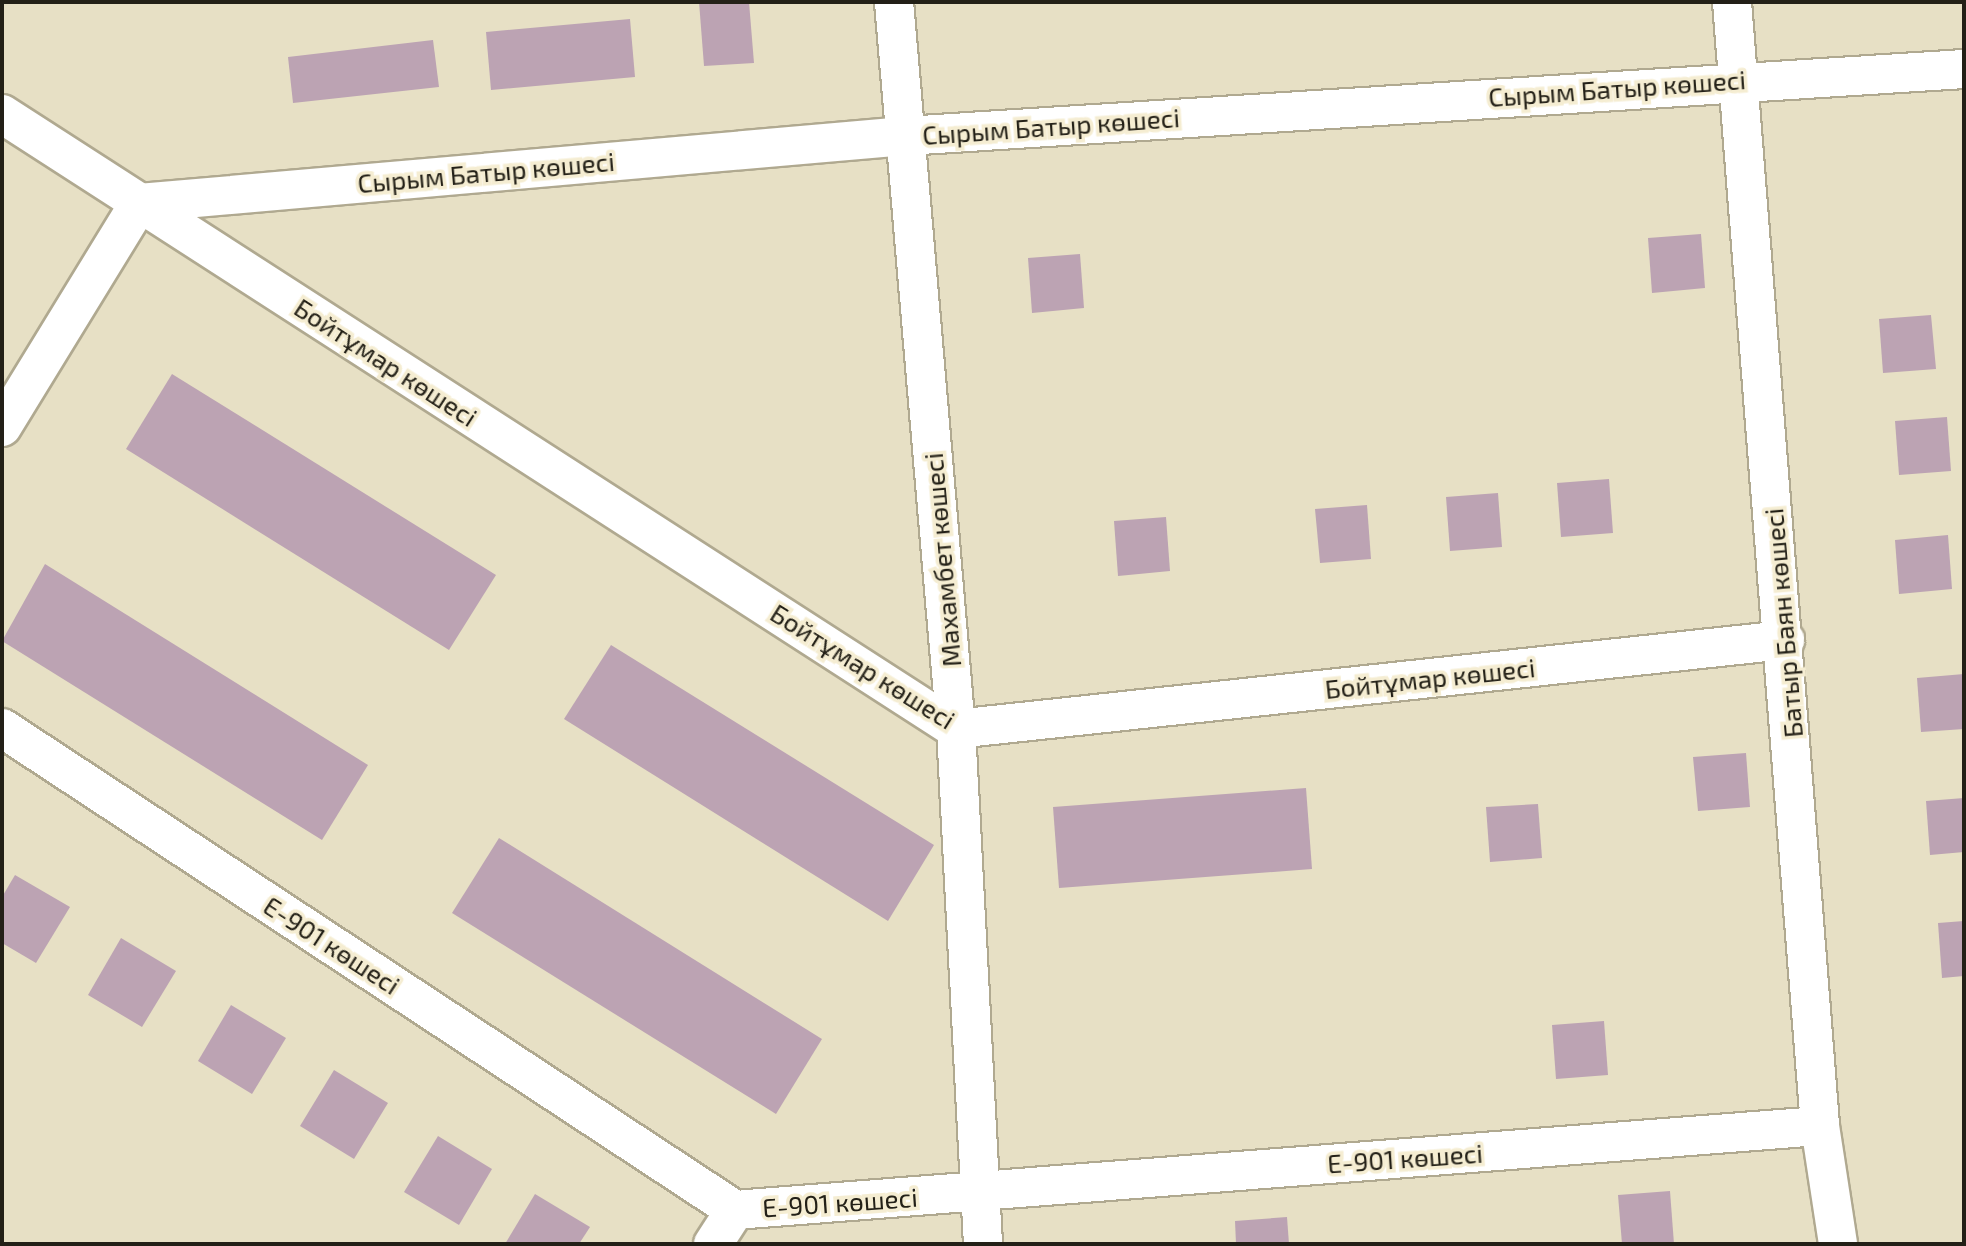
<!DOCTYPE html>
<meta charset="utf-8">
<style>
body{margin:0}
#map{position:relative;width:1966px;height:1246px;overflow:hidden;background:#e7e0c5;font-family:"Exo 2",sans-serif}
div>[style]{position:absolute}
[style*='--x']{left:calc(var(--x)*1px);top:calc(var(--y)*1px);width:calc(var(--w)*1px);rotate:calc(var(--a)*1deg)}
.building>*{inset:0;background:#bca3b3}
.roads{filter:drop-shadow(2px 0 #b0a990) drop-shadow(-2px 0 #b0a990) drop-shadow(0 2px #b0a990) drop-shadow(0 -2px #b0a990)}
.minor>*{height:38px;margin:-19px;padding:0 19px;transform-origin:19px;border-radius:19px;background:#fff}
span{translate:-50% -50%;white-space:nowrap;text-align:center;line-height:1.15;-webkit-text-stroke:7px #f5edd2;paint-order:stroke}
.street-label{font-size:26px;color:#232017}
.frame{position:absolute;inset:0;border:4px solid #232017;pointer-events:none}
</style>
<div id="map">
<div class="building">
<i style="clip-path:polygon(699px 2px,749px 2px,754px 63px,704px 66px)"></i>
<i style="clip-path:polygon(630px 19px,635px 77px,491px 90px,486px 32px)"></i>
<i style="clip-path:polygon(433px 40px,439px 87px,293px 103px,288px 57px)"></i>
<i style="clip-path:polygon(1701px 234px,1705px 288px,1652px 293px,1648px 238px)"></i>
<i style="clip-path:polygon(1080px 254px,1084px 308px,1032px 313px,1028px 258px)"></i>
<i style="clip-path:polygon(1931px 315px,1936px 369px,1883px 373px,1879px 319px)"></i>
<i style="clip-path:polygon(172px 374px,496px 575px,449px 650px,126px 449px)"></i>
<i style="clip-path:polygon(1947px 417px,1951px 471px,1899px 475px,1895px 421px)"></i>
<i style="clip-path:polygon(1609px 479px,1613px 533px,1561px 537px,1557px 483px)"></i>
<i style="clip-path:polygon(1498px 493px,1502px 547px,1450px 551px,1446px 497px)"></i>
<i style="clip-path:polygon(1367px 505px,1371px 559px,1320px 563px,1315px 509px)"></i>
<i style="clip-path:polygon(1166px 517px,1170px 571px,1118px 576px,1114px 521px)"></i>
<i style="clip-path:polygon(1948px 535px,1952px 589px,1899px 594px,1895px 540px)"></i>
<i style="clip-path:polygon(45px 564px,368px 765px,322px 840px,2px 641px)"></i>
<i style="clip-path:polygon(611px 645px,934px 845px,888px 921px,564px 719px)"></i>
<i style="clip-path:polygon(1964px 674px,1964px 729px,1921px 732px,1917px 678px)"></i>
<i style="clip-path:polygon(1746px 753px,1750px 807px,1698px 811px,1693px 757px)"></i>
<i style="clip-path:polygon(1306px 788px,1312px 869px,1059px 888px,1053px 807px)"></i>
<i style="clip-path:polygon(1964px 798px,1964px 852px,1930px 855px,1926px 801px)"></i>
<i style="clip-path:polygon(1538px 804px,1542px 858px,1490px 862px,1486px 807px)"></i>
<i style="clip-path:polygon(499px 838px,822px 1039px,776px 1114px,452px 913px)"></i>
<i style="clip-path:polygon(15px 875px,70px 907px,36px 963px,2px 943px,2px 897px)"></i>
<i style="clip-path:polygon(1964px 921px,1964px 976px,1942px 978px,1938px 923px)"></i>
<i style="clip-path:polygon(121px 938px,176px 971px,142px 1027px,88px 995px)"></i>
<i style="clip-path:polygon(231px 1005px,286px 1038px,252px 1094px,198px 1061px)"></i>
<i style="clip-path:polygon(1604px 1021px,1608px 1075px,1556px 1079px,1552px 1025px)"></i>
<i style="clip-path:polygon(334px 1070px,388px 1103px,354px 1159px,300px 1126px)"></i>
<i style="clip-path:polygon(438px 1136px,492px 1169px,459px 1225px,404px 1192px)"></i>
<i style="clip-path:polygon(1670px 1191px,1674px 1244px,1622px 1244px,1618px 1195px)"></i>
<i style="clip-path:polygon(535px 1194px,590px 1227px,579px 1244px,505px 1244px)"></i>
<i style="clip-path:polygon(1287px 1217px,1289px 1244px,1236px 1244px,1235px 1221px)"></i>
</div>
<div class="roads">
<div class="minor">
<i style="--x:894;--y:2;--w:730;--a:85.13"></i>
<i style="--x:956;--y:729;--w:516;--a:87"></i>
<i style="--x:1732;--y:2;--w:1127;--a:85.52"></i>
<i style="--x:1820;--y:1126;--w:119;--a:81.3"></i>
<i style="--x:2;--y:114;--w:1135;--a:32.81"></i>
<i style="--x:956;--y:729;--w:834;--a:-6.13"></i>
<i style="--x:139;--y:203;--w:769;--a:-5"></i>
<i style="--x:905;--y:136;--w:1061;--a:-3.62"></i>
<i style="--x:2;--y:427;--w:263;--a:-58.5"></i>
<i style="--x:2;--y:728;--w:877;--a:33.33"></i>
<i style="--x:735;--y:1210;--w:1088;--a:-4.43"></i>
<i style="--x:713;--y:1244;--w:40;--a:-57.1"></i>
</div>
</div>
<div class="street-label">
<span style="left:1617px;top:88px;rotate:-4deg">Сырым Батыр көшесі</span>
<span style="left:1051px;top:126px;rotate:-4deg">Сырым Батыр көшесі</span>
<span style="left:486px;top:172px;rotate:-5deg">Сырым Батыр көшесі</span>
<span style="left:386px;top:362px;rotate:33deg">Бойтұмар көшесі</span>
<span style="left:942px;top:560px;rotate:-95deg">Махамбет көшесі</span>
<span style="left:1783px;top:623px;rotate:-95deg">Батыр Баян көшесі</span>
<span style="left:863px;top:666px;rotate:32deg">Бойтұмар көшесі</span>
<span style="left:1430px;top:678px;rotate:-6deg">Бойтұмар көшесі</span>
<span style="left:332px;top:945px;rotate:33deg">Е-901 көшесі</span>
<span style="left:1405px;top:1158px;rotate:-4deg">Е-901 көшесі</span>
<span style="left:840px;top:1202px;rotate:-4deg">Е-901 көшесі</span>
</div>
<div class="frame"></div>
</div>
